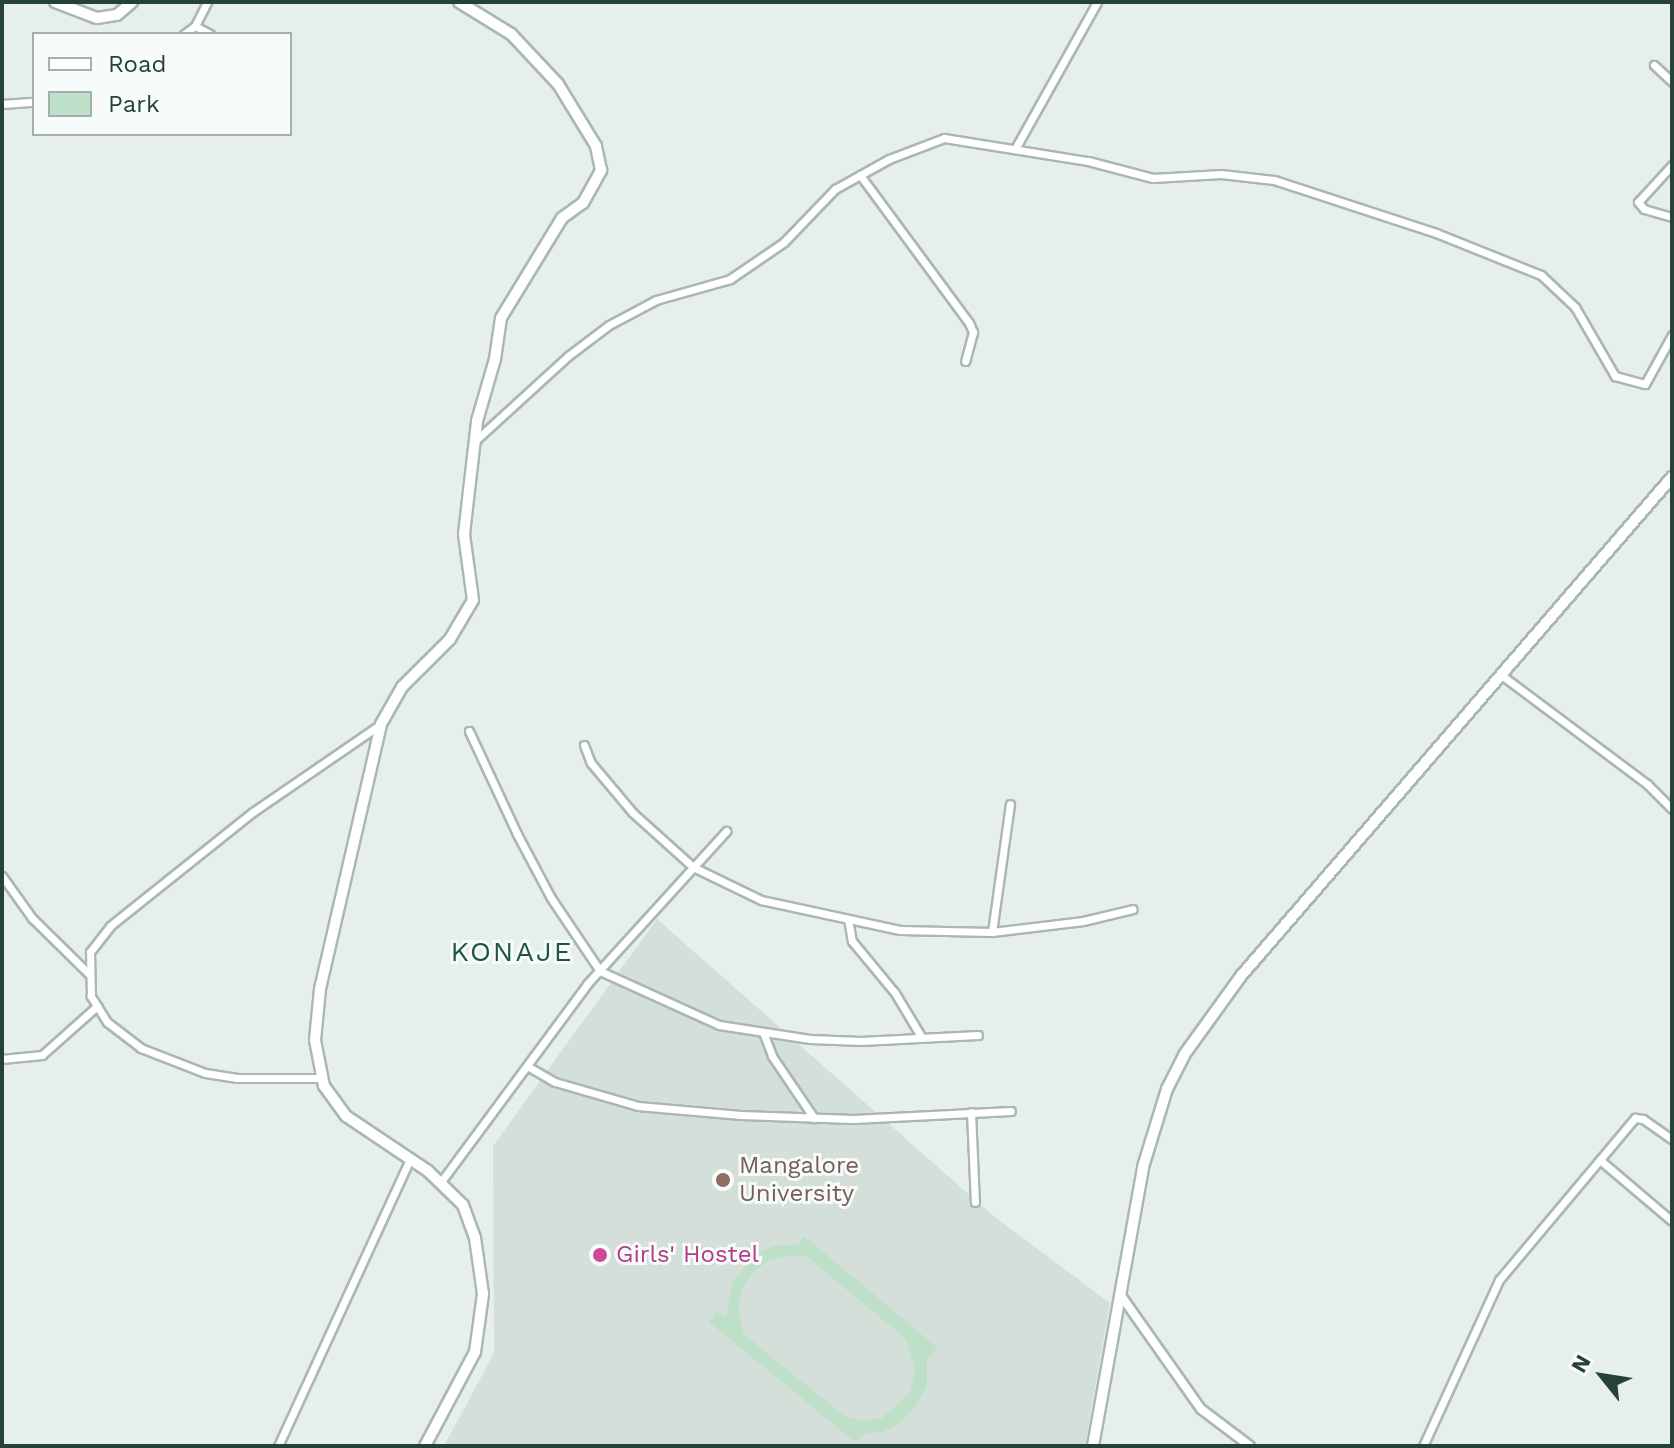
<!DOCTYPE html>
<style>
body{margin:0}
#map{position:relative;width:1674px;height:1448px;overflow:hidden;background:#e6efeb;font-family:"Work Sans",sans-serif}
div>[style]{position:absolute}
[style*='--x']{left:calc(var(--x)*1px);top:calc(var(--y)*1px);width:calc(var(--w)*1px);rotate:calc(var(--a)*1deg)}
.built>*{inset:0;background:#d4dfda}
.green>*{inset:0;background:#bfe0c8}
.roads{filter:drop-shadow(2px 0 #a8b8b2) drop-shadow(-2px 0 #a8b8b2) drop-shadow(0 2px #a8b8b2) drop-shadow(0 -2px #a8b8b2)}
.minor>*{height:7px;margin:-3.5px;padding:0 3.5px;transform-origin:3.5px;border-radius:3.5px;background:#fff}
.tertiary>*{height:8px;margin:-4px;padding:0 4px;transform-origin:4px;border-radius:4px;background:#fff}
.secondary>*{height:10px;margin:-5px;padding:0 5px;transform-origin:5px;border-radius:5px;background:#fff}
.dots>*{width:22px;height:22px;translate:-50% -50%;box-sizing:border-box;border:4px solid #f7fbf9;border-radius:50%}
span{translate:-50% -50%;white-space:nowrap;text-align:center;line-height:1.15;-webkit-text-stroke:6px #f7fbf9;paint-order:stroke}
.education-label{font-size:24px;color:#785e54}
.left{translate:0 -50%;text-align:left}
.hotel-label{font-size:24px;color:#b23c85}
.quarter-label{font-size:28px;color:#1f5548;letter-spacing:2px}
.frame{position:absolute;inset:0;border:4px solid #24423a;pointer-events:none}
.legend{position:absolute;left:32px;top:32px;width:260px;height:104px;box-sizing:border-box;background:#f7fbf9;border:2px solid #a3b1ad;margin:0;padding:10px 14px;list-style:none;font-size:24px;color:#24423a}
.legend li{display:flex;align-items:center;gap:16px;height:40px}
.legend b{width:40px;border:2px solid #a3b1ad}
.north{position:absolute;left:1562px;top:1336px;width:80px;height:80px;-webkit-text-stroke:6px #f7fbf9;paint-order:stroke;rotate:300deg;font-size:22px;font-weight:700;line-height:32px;text-align:center;color:#24423a}
.north::after{content:'';display:block;margin:auto;width:28px;height:36px;background:#24423a;clip-path:polygon(50% 0,100% 100%,50% 72%,0 100%)}
</style>
<div id="map">
<div class="built">
<i style="clip-path:polygon(657px 919px,991px 1214px,1110px 1303px,1085px 1446px,444px 1446px,494px 1353px,493px 1146px)"></i>
</div>
<div class="green">
<i style="clip-path:polygon(evenodd,804px 1236px,938px 1348px,927px 1360px,927px 1386px,917px 1405px,900px 1423px,883px 1432px,864px 1433px,855px 1442px,709px 1322px,717px 1312px,726px 1318px,732px 1283px,756px 1253px,775px 1246px,798px 1245px,804px 1236px,787px 1256px,806px 1256px,905px 1338px,915px 1370px,910px 1393px,882px 1418px,864px 1421px,844px 1416px,744px 1334px,738px 1310px,741px 1291px,752px 1273px,768px 1261px,787px 1256px)"></i>
</div>
<div class="roads">
<div class="minor">
<i style="--x:195;--y:26;--w:17;--a:28"></i>
<i style="--x:184;--y:34;--w:14;--a:-36"></i>
<i style="--x:195;--y:26;--w:27;--a:-63"></i>
<i style="--x:1654;--y:65;--w:25;--a:43"></i>
<i style="--x:2;--y:104;--w:32;--a:-4"></i>
<i style="--x:1015;--y:149;--w:168;--a:-60.8"></i>
<i style="--x:1672;--y:165;--w:50;--a:132.6"></i>
<i style="--x:1638;--y:202;--w:9;--a:49"></i>
<i style="--x:1644;--y:209;--w:29;--a:16"></i>
<i style="--x:860;--y:175;--w:184;--a:53.6"></i>
<i style="--x:969;--y:323;--w:10;--a:66"></i>
<i style="--x:973;--y:332;--w:30;--a:105"></i>
<i style="--x:476;--y:440;--w:125;--a:-42.4"></i>
<i style="--x:568;--y:356;--w:51;--a:-37.1"></i>
<i style="--x:609;--y:325;--w:53;--a:-28"></i>
<i style="--x:656;--y:300;--w:77;--a:-15.8"></i>
<i style="--x:730;--y:279;--w:65;--a:-34.4"></i>
<i style="--x:784;--y:242;--w:74;--a:-46.1"></i>
<i style="--x:835;--y:189;--w:62;--a:-29.1"></i>
<i style="--x:889;--y:159;--w:59;--a:-20.9"></i>
<i style="--x:944;--y:138;--w:146;--a:9.1"></i>
<i style="--x:1088;--y:161;--w:67;--a:14.7"></i>
<i style="--x:1153;--y:178;--w:68;--a:-3.4"></i>
<i style="--x:1221;--y:174;--w:53;--a:6.5"></i>
<i style="--x:1274;--y:180;--w:170;--a:18.1"></i>
<i style="--x:1436;--y:233;--w:113;--a:21.8"></i>
<i style="--x:1541;--y:275;--w:47;--a:43.3"></i>
<i style="--x:1575;--y:307;--w:80;--a:59.9"></i>
<i style="--x:1615;--y:376;--w:31;--a:15"></i>
<i style="--x:1645;--y:384;--w:56;--a:-61.1"></i>
<i style="--x:1500;--y:674;--w:184;--a:36.8"></i>
<i style="--x:1647;--y:784;--w:35;--a:45"></i>
<i style="--x:469;--y:731;--w:114;--a:65"></i>
<i style="--x:517;--y:834;--w:72;--a:62"></i>
<i style="--x:551;--y:898;--w:88;--a:56.1"></i>
<i style="--x:600;--y:971;--w:131;--a:24.4"></i>
<i style="--x:719;--y:1025;--w:92;--a:8.7"></i>
<i style="--x:810;--y:1039;--w:51;--a:2.2"></i>
<i style="--x:861;--y:1041;--w:117;--a:-2.9"></i>
<i style="--x:584;--y:745;--w:19;--a:69"></i>
<i style="--x:591;--y:763;--w:65;--a:50"></i>
<i style="--x:633;--y:813;--w:81;--a:42"></i>
<i style="--x:693;--y:867;--w:76;--a:25.9"></i>
<i style="--x:761;--y:900;--w:142;--a:12.2"></i>
<i style="--x:900;--y:930;--w:92;--a:1.2"></i>
<i style="--x:992;--y:932;--w:92;--a:-6.9"></i>
<i style="--x:1083;--y:921;--w:51;--a:-13.5"></i>
<i style="--x:2;--y:876;--w:52;--a:54.5"></i>
<i style="--x:32;--y:918;--w:81;--a:44.5"></i>
<i style="--x:848;--y:919;--w:22;--a:80"></i>
<i style="--x:852;--y:941;--w:67;--a:50.4"></i>
<i style="--x:895;--y:993;--w:52;--a:59"></i>
<i style="--x:992;--y:932;--w:129;--a:-82"></i>
<i style="--x:763;--y:1032;--w:26;--a:69"></i>
<i style="--x:772;--y:1056;--w:75;--a:55.9"></i>
<i style="--x:2;--y:1059;--w:40;--a:-5.7"></i>
<i style="--x:42;--y:1055;--w:74;--a:-41.7"></i>
<i style="--x:527;--y:1066;--w:32;--a:30"></i>
<i style="--x:555;--y:1082;--w:86;--a:16.1"></i>
<i style="--x:638;--y:1106;--w:103;--a:5"></i>
<i style="--x:741;--y:1115;--w:112;--a:2"></i>
<i style="--x:853;--y:1119;--w:158;--a:-2.9"></i>
<i style="--x:322;--y:1078;--w:85;--a:180"></i>
<i style="--x:237;--y:1078;--w:32;--a:-171"></i>
<i style="--x:205;--y:1073;--w:69;--a:-158.7"></i>
<i style="--x:141;--y:1048;--w:43;--a:-142.6"></i>
<i style="--x:107;--y:1022;--w:31;--a:-122"></i>
<i style="--x:91;--y:996;--w:44;--a:-91.3"></i>
<i style="--x:90;--y:952;--w:33;--a:-52"></i>
<i style="--x:110;--y:926;--w:183;--a:-38.6"></i>
<i style="--x:253;--y:812;--w:155;--a:-34.5"></i>
<i style="--x:971;--y:1112;--w:90;--a:87.5"></i>
<i style="--x:1600;--y:1160;--w:94;--a:40.3"></i>
<i style="--x:440;--y:1183;--w:247;--a:-53.5"></i>
<i style="--x:587;--y:984;--w:207;--a:-47.7"></i>
<i style="--x:278;--y:1446;--w:316;--a:-65.3"></i>
<i style="--x:1423;--y:1446;--w:183;--a:-65.4"></i>
<i style="--x:1499;--y:1280;--w:212;--a:-50"></i>
<i style="--x:1635;--y:1118;--w:8;--a:7"></i>
<i style="--x:1643;--y:1119;--w:35;--a:35"></i>
</div>
<div class="tertiary">
<i style="--x:1122;--y:1297;--w:137;--a:54.8"></i>
<i style="--x:1201;--y:1409;--w:61;--a:37.1"></i>
</div>
<div class="secondary">
<i style="--x:55;--y:2;--w:45;--a:20.9"></i>
<i style="--x:97;--y:18;--w:20;--a:-9"></i>
<i style="--x:117;--y:15;--w:20;--a:-41"></i>
<i style="--x:425;--y:1446;--w:106;--a:-62"></i>
<i style="--x:475;--y:1352;--w:59;--a:-82.1"></i>
<i style="--x:483;--y:1294;--w:57;--a:-98.1"></i>
<i style="--x:475;--y:1238;--w:35;--a:-110"></i>
<i style="--x:463;--y:1205;--w:49;--a:-135.8"></i>
<i style="--x:428;--y:1171;--w:99;--a:-146.1"></i>
<i style="--x:346;--y:1116;--w:37;--a:-126"></i>
<i style="--x:324;--y:1086;--w:47;--a:-101.1"></i>
<i style="--x:315;--y:1040;--w:51;--a:-84.4"></i>
<i style="--x:320;--y:989;--w:272;--a:-77"></i>
<i style="--x:381;--y:724;--w:43;--a:-60.4"></i>
<i style="--x:402;--y:687;--w:68;--a:-45"></i>
<i style="--x:450;--y:639;--w:45;--a:-59.5"></i>
<i style="--x:473;--y:600;--w:67;--a:-97.8"></i>
<i style="--x:464;--y:534;--w:114;--a:-83.4"></i>
<i style="--x:477;--y:421;--w:65;--a:-73.8"></i>
<i style="--x:495;--y:359;--w:41;--a:-81.7"></i>
<i style="--x:501;--y:318;--w:117;--a:-58.6"></i>
<i style="--x:562;--y:218;--w:26;--a:-36"></i>
<i style="--x:583;--y:203;--w:38;--a:-61"></i>
<i style="--x:601;--y:170;--w:25;--a:-102"></i>
<i style="--x:596;--y:146;--w:73;--a:-121.5"></i>
<i style="--x:558;--y:84;--w:69;--a:-133.2"></i>
<i style="--x:511;--y:34;--w:61;--a:-148.4"></i>
<i style="--x:1093;--y:1446;--w:283;--a:-79.8"></i>
<i style="--x:1143;--y:1167;--w:82;--a:-72.9"></i>
<i style="--x:1167;--y:1089;--w:38;--a:-63"></i>
<i style="--x:1184;--y:1055;--w:97;--a:-54.2"></i>
<i style="--x:1241;--y:976;--w:659;--a:-49.18"></i>
</div>
</div>
<div class="dots">
<i style="left:723px;top:1180px;background:#8d6e63"></i>
<i style="left:600px;top:1255px;background:#d1479c"></i>
</div>
<div class="education-label">
<span class="left" style="left:739px;top:1180px">Mangalore<br>University</span>
</div>
<div class="hotel-label">
<span class="left" style="left:616px;top:1255px">Girls' Hostel</span>
</div>
<div class="quarter-label">
<span style="left:512px;top:952px">KONAJE</span>
</div>
<div class="frame"></div>
<ul class="legend">
<li><b style="height:10px;background:#fff"></b>Road</li>
<li><b style="height:22px;background:#bfe0c8"></b>Park</li>
</ul>
<div class="north">N</div>
</div>
